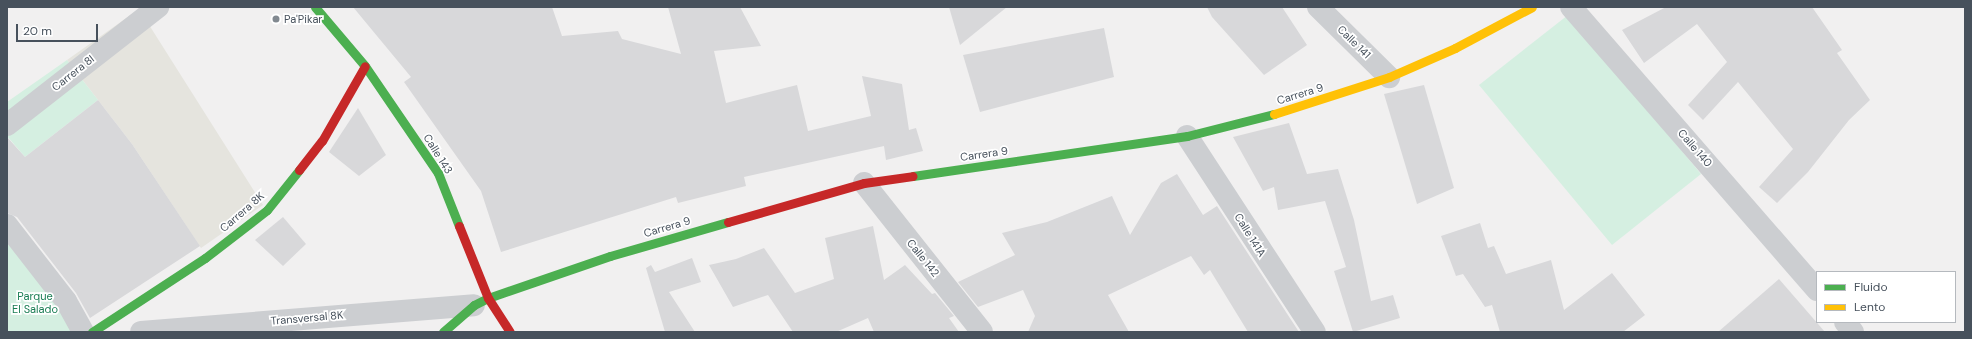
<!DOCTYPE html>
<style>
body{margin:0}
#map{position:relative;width:1972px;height:339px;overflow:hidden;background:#f1f0f0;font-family:"DM Sans",sans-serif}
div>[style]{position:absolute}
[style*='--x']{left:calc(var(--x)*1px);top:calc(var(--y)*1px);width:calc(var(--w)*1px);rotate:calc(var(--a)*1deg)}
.commercial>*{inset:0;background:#e5e4de}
.green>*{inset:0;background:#d5efe1}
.building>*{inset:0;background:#d8d8da}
.street>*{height:22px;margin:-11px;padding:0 11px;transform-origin:11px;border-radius:11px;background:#ccced1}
.fast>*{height:9px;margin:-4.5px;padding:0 4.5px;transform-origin:4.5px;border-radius:4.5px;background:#4caf50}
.slow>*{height:9px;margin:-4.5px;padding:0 4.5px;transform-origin:4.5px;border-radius:4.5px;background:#ffc107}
.jam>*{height:9px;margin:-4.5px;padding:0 4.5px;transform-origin:4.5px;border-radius:4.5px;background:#c62828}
.dots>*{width:11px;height:11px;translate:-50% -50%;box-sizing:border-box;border:2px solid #fff;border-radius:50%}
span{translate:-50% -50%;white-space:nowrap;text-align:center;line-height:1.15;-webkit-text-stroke:3.5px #fff;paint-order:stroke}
.poi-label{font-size:11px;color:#47515c}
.left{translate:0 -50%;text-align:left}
.street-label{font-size:11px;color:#47515c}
.park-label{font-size:11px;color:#197d53}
.frame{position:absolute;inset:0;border:8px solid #47515c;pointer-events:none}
.legend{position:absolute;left:1816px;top:271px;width:140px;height:52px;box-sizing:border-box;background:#fff;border:1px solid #b5b9be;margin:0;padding:5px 7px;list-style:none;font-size:12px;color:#47515c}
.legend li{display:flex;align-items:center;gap:8px;height:20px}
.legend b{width:20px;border:1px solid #b5b9be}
.scale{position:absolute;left:16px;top:24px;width:82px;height:18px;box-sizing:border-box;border:2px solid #47515c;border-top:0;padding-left:5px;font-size:12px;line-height:14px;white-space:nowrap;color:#47515c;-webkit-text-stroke:3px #fff;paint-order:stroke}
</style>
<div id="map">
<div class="commercial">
<i style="clip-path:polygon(139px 9px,263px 205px,201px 248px,132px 144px,67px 60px)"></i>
</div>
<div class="green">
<i style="clip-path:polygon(1568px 15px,1701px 174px,1612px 245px,1479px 85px)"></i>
<i style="clip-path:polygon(67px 60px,98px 100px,25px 157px,7px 136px,7px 102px)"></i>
<i style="clip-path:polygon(7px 218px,77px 332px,7px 332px)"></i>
</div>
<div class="building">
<i style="clip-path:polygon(353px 7px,552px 7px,562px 36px,618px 31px,622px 39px,681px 54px,668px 7px,740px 7px,761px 46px,714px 51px,726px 103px,797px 85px,808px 131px,871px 116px,862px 76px,902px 84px,909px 130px,916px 128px,923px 151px,886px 160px,884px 146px,744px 177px,746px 186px,678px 203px,676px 197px,501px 252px,481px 191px,404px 82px,411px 77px)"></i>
<i style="clip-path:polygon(949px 7px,1007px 7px,960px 45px)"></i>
<i style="clip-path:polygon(1207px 7px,1282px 7px,1307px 45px,1264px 75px,1212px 17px)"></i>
<i style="clip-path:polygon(1666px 7px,1812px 7px,1842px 50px,1837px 53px,1870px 100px,1849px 120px,1808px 172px,1777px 203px,1759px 187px,1793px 149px,1738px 82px,1703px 120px,1688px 105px,1727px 62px,1697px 24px,1644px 63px,1622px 30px)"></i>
<i style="clip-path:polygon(1104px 28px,1114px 77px,980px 112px,963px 55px)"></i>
<i style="clip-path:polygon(1424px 85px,1454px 188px,1417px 204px,1384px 94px)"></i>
<i style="clip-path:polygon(98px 100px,132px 144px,200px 246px,90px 318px,76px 293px,17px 217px,7px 213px,7px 137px,25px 157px)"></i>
<i style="clip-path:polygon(358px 108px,386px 155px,359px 176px,329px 152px)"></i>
<i style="clip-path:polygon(1289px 123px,1307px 174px,1338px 169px,1354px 220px,1371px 301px,1393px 295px,1400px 318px,1353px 332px,1334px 271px,1346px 267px,1325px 201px,1278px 210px,1274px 187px,1263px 191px,1233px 137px)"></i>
<i style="clip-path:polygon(1177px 174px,1203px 215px,1217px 206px,1299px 332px,1248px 332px,1210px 270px,1204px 275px,1191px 256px,1108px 295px,1129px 332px,1028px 332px,1035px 316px,1023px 290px,978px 307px,958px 282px,1015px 255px,1002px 233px,1047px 222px,1112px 196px,1130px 235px,1161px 183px)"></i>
<i style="clip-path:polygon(283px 217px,306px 244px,283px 266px,255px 240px)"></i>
<i style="clip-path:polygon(1480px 223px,1488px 248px,1494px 246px,1506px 274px,1551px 260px,1564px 310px,1612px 273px,1645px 315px,1623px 332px,1500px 332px,1492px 305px,1485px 307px,1463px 274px,1456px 276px,1441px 236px)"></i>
<i style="clip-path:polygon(873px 226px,884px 280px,905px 265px,932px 294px,935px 293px,954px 316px,949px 318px,959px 332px,874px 332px,868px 318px,836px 332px,793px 332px,768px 295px,733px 307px,709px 265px,736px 259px,764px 248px,795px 293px,834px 279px,825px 238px)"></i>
<i style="clip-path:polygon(692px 258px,701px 282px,669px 292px,695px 332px,665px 332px,646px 268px,651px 265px,655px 272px)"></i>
<i style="clip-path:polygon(1779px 279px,1825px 332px,1718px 332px)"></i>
</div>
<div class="street">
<i style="--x:1318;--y:7;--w:100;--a:44.6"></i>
<i style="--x:1571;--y:7;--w:375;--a:49"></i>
<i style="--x:7;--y:125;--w:192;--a:-38"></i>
<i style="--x:1187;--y:136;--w:234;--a:56.9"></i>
<i style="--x:864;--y:183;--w:190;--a:51.6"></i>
<i style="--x:7;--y:225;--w:96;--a:52.2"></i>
<i style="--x:66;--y:301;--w:35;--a:61"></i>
<i style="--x:1845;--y:322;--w:13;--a:51"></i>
<i style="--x:141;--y:332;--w:334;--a:-4.6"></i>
</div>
<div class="fast">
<i style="--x:315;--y:7;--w:77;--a:49.7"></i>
<i style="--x:365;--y:66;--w:130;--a:55.7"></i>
<i style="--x:438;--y:173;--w:57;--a:68.4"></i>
<i style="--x:913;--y:176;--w:277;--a:-8.3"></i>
<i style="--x:1187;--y:136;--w:90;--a:-14.2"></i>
<i style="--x:92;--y:332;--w:135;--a:-33.2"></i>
<i style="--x:205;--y:258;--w:78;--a:-37.7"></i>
<i style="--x:267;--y:210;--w:51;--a:-51.3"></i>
<i style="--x:443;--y:332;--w:41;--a:-41.1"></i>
<i style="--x:474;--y:305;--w:16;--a:-27"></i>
<i style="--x:488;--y:298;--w:129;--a:-19"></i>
<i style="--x:610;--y:256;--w:123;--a:-16.1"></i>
</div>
<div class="slow">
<i style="--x:1274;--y:114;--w:121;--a:-17.8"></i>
<i style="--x:1389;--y:77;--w:72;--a:-23.7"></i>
<i style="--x:1455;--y:48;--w:87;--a:-28"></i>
</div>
<div class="jam">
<i style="--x:299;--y:170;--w:37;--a:-52"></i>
<i style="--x:322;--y:141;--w:86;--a:-60.2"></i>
<i style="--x:728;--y:222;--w:141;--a:-16"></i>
<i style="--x:864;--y:183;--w:49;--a:-8.1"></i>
<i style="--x:459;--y:226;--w:78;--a:68.1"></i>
<i style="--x:488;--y:298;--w:40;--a:57.1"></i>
</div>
<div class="dots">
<i style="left:276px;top:19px;background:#828990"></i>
</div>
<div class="poi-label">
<span class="left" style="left:284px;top:19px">Pa'Pikar</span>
</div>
<div class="street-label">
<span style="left:1354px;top:42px;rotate:45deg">Calle 141</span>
<span style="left:73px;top:73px;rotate:-38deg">Carrera 8I</span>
<span style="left:1300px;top:94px;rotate:-17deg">Carrera 9</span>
<span style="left:1695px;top:148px;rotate:49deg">Calle 140</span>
<span style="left:438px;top:154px;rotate:58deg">Calle 143</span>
<span style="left:984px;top:154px;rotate:-8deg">Carrera 9</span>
<span style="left:242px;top:212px;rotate:-41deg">Carrera 8K</span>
<span style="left:667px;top:227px;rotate:-16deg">Carrera 9</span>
<span style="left:1250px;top:235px;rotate:58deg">Calle 141A</span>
<span style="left:923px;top:258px;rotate:51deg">Calle 142</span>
<span style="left:307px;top:318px;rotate:-5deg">Transversal 8K</span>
</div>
<div class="park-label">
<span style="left:35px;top:303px">Parque<br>El Salado</span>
</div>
<div class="frame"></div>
<ul class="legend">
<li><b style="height:5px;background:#4caf50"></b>Fluido</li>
<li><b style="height:5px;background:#ffc107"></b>Lento</li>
</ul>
<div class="scale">20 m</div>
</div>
